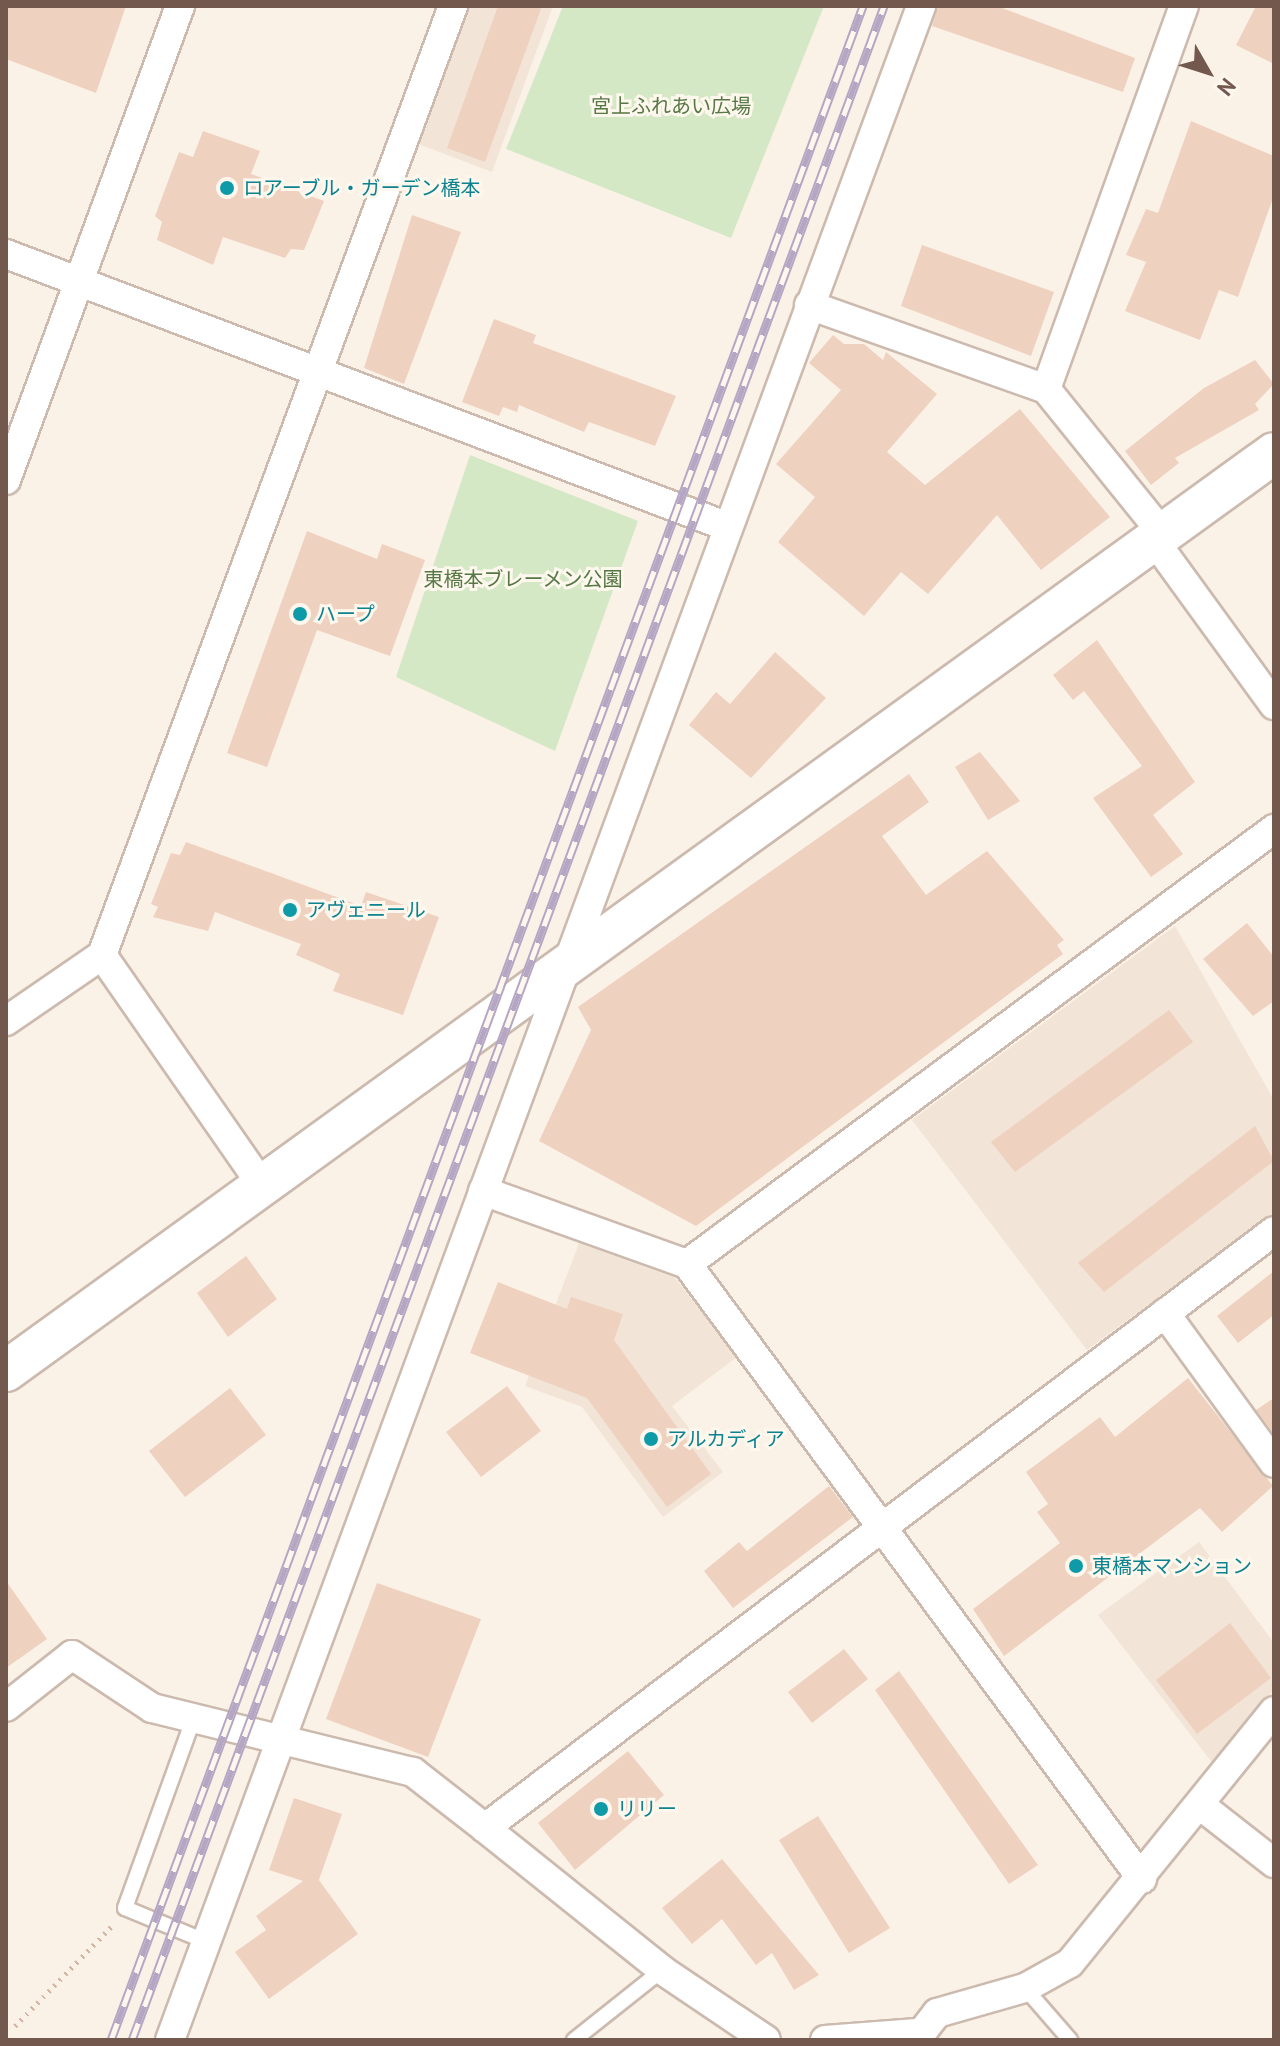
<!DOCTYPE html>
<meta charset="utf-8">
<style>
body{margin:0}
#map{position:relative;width:1280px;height:2046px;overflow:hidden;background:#fbf2e7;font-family:"PT Sans","Noto Sans JP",sans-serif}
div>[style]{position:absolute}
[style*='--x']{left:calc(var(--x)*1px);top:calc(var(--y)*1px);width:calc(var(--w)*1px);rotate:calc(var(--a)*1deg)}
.residential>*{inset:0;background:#f2e4d6}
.green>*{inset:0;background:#d5e8c6}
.building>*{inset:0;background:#efd1c0}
.path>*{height:5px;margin-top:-2.5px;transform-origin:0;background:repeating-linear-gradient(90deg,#d4b4a3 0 2px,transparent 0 8px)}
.roads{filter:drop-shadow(2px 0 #ccbaae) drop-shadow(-2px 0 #ccbaae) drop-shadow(0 2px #ccbaae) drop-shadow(0 -2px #ccbaae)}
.lane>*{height:14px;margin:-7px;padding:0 7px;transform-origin:7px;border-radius:7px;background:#fff}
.street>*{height:28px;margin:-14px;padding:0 14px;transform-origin:14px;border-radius:14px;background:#fff}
.secondary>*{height:40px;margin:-20px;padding:0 20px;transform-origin:20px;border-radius:20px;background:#fff}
.rail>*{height:9px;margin-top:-4.5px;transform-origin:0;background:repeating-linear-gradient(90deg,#fef7ed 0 18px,#b5a6c4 0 36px);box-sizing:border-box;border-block:2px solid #b5a6c4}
.dots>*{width:22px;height:22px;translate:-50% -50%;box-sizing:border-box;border:4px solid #fef7ed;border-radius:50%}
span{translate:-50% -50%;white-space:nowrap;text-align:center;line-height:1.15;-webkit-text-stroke:6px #fef7ed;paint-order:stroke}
.park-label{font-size:20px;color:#567845}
.culture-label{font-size:20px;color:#0d838f}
.left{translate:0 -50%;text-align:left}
.frame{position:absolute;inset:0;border:8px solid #73594d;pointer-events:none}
.north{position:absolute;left:1168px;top:32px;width:80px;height:80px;-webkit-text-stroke:6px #fef7ed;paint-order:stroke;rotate:129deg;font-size:22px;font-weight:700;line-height:32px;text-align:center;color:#73594d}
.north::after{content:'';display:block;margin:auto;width:28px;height:36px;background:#73594d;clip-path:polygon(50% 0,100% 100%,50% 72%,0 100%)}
</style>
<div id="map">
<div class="residential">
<i style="clip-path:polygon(468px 6px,553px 6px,492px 172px,416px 143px)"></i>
<i style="clip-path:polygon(1175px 926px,1274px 1100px,1274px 1212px,1087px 1350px,912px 1120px)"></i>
<i style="clip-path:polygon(579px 1243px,675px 1278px,737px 1357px,672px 1406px,723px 1472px,663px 1517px,582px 1407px,525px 1386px)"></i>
<i style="clip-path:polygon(1199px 1542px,1274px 1643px,1274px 1689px,1214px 1765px,1098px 1615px)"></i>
</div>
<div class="green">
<i style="clip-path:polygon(563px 6px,824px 6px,731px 238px,506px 149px)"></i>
<i style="clip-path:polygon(470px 455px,638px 521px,555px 751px,396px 677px)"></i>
</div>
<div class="building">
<i style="clip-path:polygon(6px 6px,126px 6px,96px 93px,6px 59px)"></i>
<i style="clip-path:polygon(498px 6px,542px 6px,485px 162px,447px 148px)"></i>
<i style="clip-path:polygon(938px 6px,997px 6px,1135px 58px,1123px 92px,932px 26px)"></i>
<i style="clip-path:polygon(1256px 6px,1274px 6px,1274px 64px,1236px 45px)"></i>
<i style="clip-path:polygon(1191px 121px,1274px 156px,1274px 195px,1238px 297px,1219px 290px,1200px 340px,1125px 311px,1146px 262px,1126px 255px,1146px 209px,1158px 213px)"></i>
<i style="clip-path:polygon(203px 131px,260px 151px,251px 174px,324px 201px,304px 250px,291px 249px,285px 258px,223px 237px,213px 265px,157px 240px,162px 222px,155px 216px,179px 152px,193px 157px)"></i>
<i style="clip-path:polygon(412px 215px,461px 232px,404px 384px,364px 368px)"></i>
<i style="clip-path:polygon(922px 245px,1054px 292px,1031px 356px,901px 306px)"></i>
<i style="clip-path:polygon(494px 319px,536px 335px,533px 343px,676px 396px,655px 446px,589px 422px,584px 432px,519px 405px,517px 412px,503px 407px,499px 416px,462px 402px)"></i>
<i style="clip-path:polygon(833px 335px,844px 344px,864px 344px,883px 360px,886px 352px,937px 394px,887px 452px,925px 485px,1020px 409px,1110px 517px,1041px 570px,997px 515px,928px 594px,901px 572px,864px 616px,778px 542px,815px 497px,776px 464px,841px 390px,809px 363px)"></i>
<i style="clip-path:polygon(1255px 360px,1274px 384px,1255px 404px,1259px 410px,1175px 458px,1179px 463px,1151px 485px,1125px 451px,1204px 388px)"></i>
<i style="clip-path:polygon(307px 531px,377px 559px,382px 544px,425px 560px,390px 656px,317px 630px,267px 767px,227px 753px)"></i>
<i style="clip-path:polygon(1097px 640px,1195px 782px,1153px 815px,1183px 854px,1151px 877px,1093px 798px,1142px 766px,1084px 691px,1073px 700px,1053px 675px)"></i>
<i style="clip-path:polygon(775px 652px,826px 698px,751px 778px,689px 725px,716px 692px,730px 704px)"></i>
<i style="clip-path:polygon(980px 752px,1020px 801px,988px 820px,955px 767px)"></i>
<i style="clip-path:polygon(909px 774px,929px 802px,882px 836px,926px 895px,987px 851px,1064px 940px,1057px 945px,1063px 954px,696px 1226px,539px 1141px,591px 1030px,578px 1007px)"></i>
<i style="clip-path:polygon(186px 842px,361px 906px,366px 892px,439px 917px,403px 1015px,333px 991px,340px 974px,296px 955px,301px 944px,215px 912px,208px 931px,153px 917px,158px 907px,151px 904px,171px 853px,180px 855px)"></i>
<i style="clip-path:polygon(1247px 923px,1274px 957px,1274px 1001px,1253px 1016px,1203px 959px)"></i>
<i style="clip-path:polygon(1169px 1010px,1193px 1042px,1015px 1172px,991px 1142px)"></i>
<i style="clip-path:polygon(1255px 1126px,1274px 1161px,1104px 1292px,1078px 1263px)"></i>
<i style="clip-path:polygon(246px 1256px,277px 1299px,228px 1337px,197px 1293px)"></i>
<i style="clip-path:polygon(1274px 1271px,1274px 1315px,1238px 1343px,1217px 1316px)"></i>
<i style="clip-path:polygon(498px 1282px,567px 1309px,571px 1297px,623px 1314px,614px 1340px,711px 1474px,667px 1507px,587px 1398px,470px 1353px)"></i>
<i style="clip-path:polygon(1188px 1378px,1273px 1486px,1222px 1532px,1200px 1508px,1004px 1656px,973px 1609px,1060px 1543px,1037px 1512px,1048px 1504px,1026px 1472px,1100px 1417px,1115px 1437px)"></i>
<i style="clip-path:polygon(507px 1386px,541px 1431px,481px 1477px,446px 1432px)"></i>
<i style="clip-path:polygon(230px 1388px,266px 1435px,185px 1497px,149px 1451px)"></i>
<i style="clip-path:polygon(1274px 1398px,1274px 1434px,1256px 1410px)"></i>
<i style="clip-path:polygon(829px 1486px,853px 1517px,733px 1608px,704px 1571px,739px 1542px,747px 1551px)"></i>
<i style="clip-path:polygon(6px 1581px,47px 1639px,6px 1668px)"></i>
<i style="clip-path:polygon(377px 1583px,481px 1619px,428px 1757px,326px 1719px)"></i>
<i style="clip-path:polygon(1230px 1623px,1271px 1678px,1197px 1734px,1156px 1680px)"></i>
<i style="clip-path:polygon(844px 1649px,868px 1679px,812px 1723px,788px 1692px)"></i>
<i style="clip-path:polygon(899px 1671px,1038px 1865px,1009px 1884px,875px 1690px)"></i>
<i style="clip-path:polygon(628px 1751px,664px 1795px,575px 1870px,538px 1823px)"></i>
<i style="clip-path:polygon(294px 1798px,342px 1814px,319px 1880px,358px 1934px,269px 1999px,235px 1952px,266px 1930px,256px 1916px,303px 1881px,269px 1870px)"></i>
<i style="clip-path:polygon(818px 1816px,890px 1928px,849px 1953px,779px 1840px)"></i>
<i style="clip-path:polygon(722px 1859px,763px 1908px,819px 1975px,794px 1990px,772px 1953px,756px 1965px,722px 1919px,692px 1944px,662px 1908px)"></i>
</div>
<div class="path">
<i style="--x:15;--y:2026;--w:141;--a:-45.9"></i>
</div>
<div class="roads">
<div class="lane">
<i style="--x:193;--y:1720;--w:200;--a:109.9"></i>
<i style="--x:125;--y:1908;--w:89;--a:22.5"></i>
<i style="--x:1025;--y:1988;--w:69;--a:49.1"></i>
<i style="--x:574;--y:2040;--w:112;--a:-38.5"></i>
</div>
<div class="street">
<i style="--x:6;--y:254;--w:770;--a:20.7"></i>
<i style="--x:809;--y:305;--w:251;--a:19.5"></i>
<i style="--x:1046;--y:389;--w:186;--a:51.1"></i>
<i style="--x:1046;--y:389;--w:407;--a:-70.2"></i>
<i style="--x:6;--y:480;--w:505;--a:-69.84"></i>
<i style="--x:1154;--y:540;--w:204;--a:54"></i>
<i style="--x:102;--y:955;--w:279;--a:55.2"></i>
<i style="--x:6;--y:1021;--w:116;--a:-34.5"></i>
<i style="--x:102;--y:955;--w:1012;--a:-69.7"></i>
<i style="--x:483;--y:1191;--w:217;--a:19.7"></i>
<i style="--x:687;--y:1264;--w:731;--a:-36.54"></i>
<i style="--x:687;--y:1264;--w:765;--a:53.5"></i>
<i style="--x:1165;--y:1313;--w:185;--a:54"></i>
<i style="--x:6;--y:1707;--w:84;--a:-38.2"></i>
<i style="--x:72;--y:1655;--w:96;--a:33.5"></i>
<i style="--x:152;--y:1708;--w:269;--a:13.8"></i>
<i style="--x:413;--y:1772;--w:91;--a:37.9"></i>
<i style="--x:485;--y:1828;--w:989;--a:-37.11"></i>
<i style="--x:1200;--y:1805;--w:94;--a:38.1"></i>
<i style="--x:485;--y:1828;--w:227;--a:38.7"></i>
<i style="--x:662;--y:1970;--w:125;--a:33.9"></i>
<i style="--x:170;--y:2040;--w:2168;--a:-69.73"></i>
<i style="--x:825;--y:2040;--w:92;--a:-4.4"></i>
<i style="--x:916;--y:2040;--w:34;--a:-52"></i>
<i style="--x:937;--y:2013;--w:91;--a:-15.9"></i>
<i style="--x:1025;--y:1988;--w:51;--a:-29.1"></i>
<i style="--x:1070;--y:1963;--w:324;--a:-51"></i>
</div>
<div class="secondary">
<i style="--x:6;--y:1371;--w:1565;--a:-35.9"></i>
</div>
</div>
<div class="rail">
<i style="--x:111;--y:2040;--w:2169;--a:-69.71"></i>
<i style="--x:132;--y:2040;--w:2169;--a:-69.71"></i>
</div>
<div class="dots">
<i style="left:227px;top:188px;background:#0f9aa8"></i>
<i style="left:300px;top:614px;background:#0f9aa8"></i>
<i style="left:290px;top:910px;background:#0f9aa8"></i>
<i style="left:651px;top:1439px;background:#0f9aa8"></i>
<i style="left:1076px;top:1566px;background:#0f9aa8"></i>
<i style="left:601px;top:1809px;background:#0f9aa8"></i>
</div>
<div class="park-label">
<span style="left:671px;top:106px">宮上ふれあい広場</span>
<span style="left:523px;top:579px">東橋本ブレーメン公園</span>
</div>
<div class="culture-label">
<span class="left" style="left:243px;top:188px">ロアーブル・ガーデン橋本</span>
<span class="left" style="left:316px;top:614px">ハープ</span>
<span class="left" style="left:306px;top:910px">アヴェニール</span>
<span class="left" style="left:667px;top:1439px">アルカディア</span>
<span class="left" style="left:1092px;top:1566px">東橋本マンション</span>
<span class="left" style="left:617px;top:1809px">リリー</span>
</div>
<div class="frame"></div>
<div class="north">N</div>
</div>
